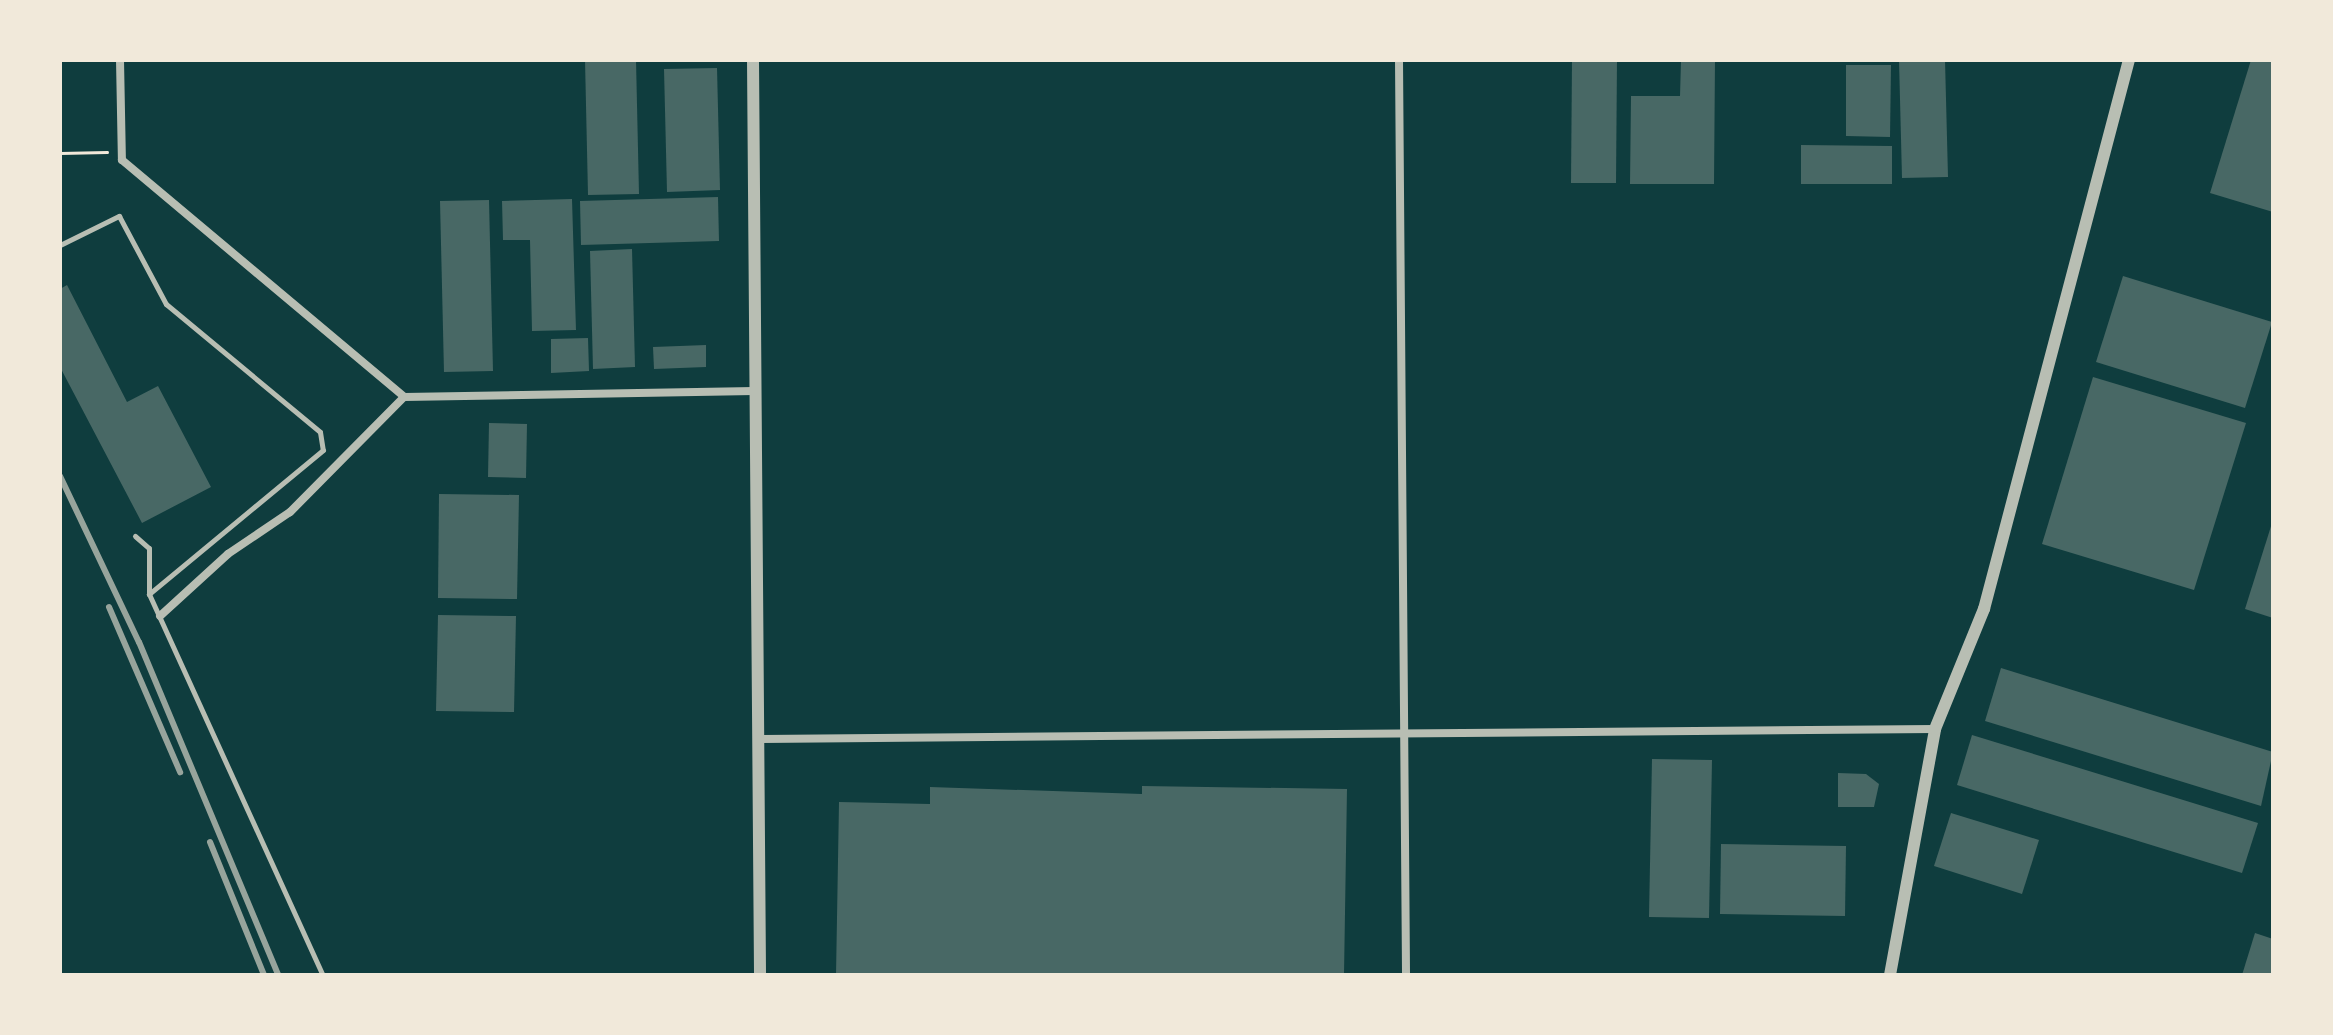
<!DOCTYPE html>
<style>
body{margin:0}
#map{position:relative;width:2333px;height:1035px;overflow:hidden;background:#0f3d3e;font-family:Helvetica,sans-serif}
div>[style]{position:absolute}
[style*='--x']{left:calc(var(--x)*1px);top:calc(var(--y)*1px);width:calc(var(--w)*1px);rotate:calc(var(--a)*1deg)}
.building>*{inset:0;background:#486865}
.path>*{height:3px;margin:-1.5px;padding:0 1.5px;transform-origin:1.5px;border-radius:1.5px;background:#f1e9da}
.service>*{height:5px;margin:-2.5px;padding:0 2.5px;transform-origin:2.5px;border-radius:2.5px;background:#b8beb3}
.minor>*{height:8px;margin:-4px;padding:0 4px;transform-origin:4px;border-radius:4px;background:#b8beb3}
.tertiary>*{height:12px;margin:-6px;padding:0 6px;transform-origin:6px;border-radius:6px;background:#b8beb3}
.rail>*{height:6px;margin:-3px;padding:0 3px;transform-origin:3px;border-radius:3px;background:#97a49c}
span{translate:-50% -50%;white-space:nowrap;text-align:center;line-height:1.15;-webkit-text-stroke:6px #f1e9da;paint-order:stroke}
.frame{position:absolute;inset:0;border:62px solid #f1e9da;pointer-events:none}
</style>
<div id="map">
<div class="building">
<i style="clip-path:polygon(585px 60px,636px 60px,639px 194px,588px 195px)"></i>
<i style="clip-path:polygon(1572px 60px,1617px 60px,1616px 183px,1571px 183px)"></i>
<i style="clip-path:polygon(1681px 60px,1715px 60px,1714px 184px,1630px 184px,1631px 96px,1680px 96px)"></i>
<i style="clip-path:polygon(1899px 60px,1945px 60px,1948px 177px,1902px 178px)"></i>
<i style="clip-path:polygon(2251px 60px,2273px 60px,2273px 212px,2210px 193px)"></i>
<i style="clip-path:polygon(1846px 65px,1891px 65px,1890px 137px,1846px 136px)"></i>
<i style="clip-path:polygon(717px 68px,720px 190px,667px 192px,664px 69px)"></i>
<i style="clip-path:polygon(1801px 145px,1892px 146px,1892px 184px,1801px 184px)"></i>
<i style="clip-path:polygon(718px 197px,719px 241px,581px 245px,580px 201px)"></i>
<i style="clip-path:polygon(572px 199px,576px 330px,532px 331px,530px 240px,503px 240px,502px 201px)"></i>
<i style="clip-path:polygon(489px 200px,493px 371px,444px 372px,440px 201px)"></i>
<i style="clip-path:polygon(632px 249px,635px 367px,593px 369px,590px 251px)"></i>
<i style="clip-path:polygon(2123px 276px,2272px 322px,2245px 408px,2096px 362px)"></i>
<i style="clip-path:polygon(67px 285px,127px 402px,158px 386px,211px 487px,142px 523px,60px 367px,60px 289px)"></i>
<i style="clip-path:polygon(588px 338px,589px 371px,551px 373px,551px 339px)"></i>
<i style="clip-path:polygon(706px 345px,706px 367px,654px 369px,653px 347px)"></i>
<i style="clip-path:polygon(2093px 377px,2246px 423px,2194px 590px,2042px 544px)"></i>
<i style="clip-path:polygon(489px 423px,527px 424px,526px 478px,488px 477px)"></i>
<i style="clip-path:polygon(439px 494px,519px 495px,517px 599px,438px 598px)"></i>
<i style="clip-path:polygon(2272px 523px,2273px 523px,2273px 618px,2245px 609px)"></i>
<i style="clip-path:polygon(438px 615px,516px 616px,514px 712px,436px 711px)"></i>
<i style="clip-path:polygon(2001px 668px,2273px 752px,2261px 806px,1985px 721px)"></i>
<i style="clip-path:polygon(1972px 735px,2258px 823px,2242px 873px,1957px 785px)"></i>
<i style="clip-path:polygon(1652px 759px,1712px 760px,1709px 918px,1649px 917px)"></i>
<i style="clip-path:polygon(1838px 773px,1866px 774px,1879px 784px,1874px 807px,1838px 807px)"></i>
<i style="clip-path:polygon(1142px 786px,1347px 789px,1344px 975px,836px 975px,839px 802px,930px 804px,930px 787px,1142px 794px)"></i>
<i style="clip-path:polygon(1951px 813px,2039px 840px,2022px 894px,1934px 866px)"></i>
<i style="clip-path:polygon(1721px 844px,1846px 846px,1845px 916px,1720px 914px)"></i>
<i style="clip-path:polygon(2255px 933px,2273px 939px,2273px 975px,2242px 975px)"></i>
</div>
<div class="path">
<i style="--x:60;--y:153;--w:47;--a:-1.2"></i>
</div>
<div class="service">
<i style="--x:60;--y:245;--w:66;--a:-26.2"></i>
<i style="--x:119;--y:216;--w:100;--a:61.9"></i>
<i style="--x:166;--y:304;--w:200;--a:39.7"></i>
<i style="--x:320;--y:432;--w:18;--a:81"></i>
<i style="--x:323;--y:450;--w:226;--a:140.4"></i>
<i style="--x:135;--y:536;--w:18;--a:41"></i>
<i style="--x:149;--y:548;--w:46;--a:90"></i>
<i style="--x:149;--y:594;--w:419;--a:65.5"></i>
</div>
<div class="minor">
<i style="--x:120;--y:60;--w:100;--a:88.9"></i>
<i style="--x:122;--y:160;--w:368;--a:40"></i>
<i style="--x:404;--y:397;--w:162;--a:134.7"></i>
<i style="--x:290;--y:512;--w:75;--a:145.9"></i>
<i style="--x:228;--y:554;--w:92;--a:137.6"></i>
<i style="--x:1399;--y:60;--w:915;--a:89.56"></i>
<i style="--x:404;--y:397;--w:350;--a:-1"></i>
<i style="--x:758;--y:739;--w:1177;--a:-0.49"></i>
</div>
<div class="tertiary">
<i style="--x:753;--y:60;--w:915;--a:89.56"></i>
<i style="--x:1890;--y:975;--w:250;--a:-79.6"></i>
<i style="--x:1935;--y:729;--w:130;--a:-67.8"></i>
<i style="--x:1984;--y:609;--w:568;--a:-75.21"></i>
</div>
<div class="rail">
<i style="--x:60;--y:476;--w:184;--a:64.6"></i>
<i style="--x:139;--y:642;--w:361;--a:67.3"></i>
<i style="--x:109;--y:607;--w:180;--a:66.7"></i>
<i style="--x:210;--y:842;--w:144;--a:67.9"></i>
</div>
<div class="frame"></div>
</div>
